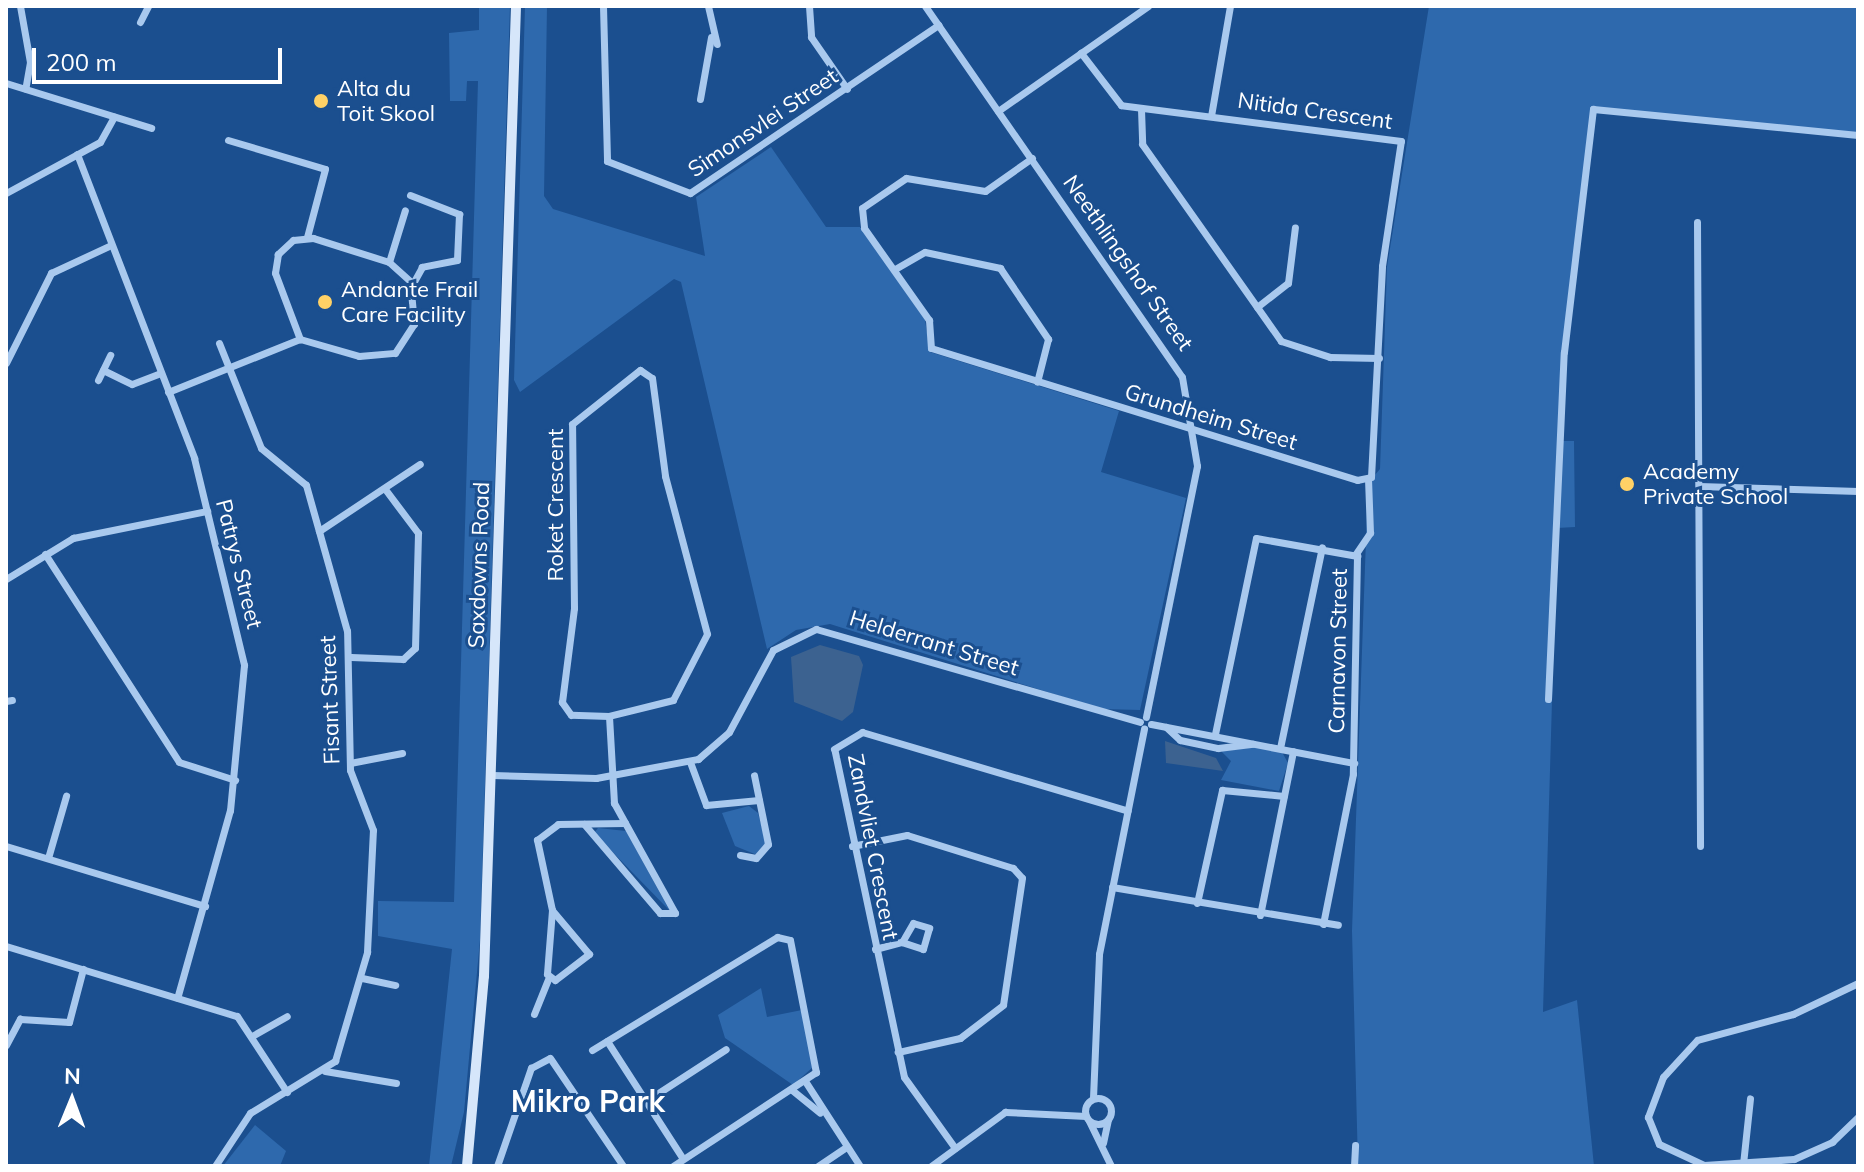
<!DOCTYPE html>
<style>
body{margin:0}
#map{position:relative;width:1864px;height:1172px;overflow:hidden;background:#1b4f8f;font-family:Mulish,sans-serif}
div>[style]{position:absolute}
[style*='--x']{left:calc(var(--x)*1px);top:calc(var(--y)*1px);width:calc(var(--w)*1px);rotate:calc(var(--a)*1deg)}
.green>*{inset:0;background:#2e69ad}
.water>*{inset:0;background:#3c6290}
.street>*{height:7px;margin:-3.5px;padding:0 3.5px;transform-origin:3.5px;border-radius:3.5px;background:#a9c9ee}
.street>.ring{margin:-3.5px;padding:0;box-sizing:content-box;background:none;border:7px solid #a9c9ee;border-radius:50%}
.secondary>*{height:10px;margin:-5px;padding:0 5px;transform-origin:5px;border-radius:5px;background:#d6e6fa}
.dots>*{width:22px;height:22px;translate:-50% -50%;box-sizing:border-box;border:4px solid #1b4f8f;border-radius:50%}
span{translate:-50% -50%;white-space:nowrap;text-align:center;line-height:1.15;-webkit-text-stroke:6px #1b4f8f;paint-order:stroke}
.poi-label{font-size:22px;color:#fff}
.left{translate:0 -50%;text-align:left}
.street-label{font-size:22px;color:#fff}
.district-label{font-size:30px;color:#fff;font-weight:700}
.frame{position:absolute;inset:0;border:8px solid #fff;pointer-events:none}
.north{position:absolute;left:32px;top:1060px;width:80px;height:80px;-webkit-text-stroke:6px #1b4f8f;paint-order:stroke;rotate:1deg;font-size:22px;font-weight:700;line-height:32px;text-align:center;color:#fff}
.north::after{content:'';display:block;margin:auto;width:28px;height:36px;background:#fff;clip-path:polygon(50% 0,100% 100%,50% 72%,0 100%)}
.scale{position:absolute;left:32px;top:48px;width:250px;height:36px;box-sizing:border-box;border:4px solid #fff;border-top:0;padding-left:10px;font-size:24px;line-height:28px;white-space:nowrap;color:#fff;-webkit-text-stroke:6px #1b4f8f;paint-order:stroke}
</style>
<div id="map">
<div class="green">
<i style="clip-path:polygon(479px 6px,510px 6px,480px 940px,464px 1112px,451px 1166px,429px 1166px,452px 949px,378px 936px,378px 901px,454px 902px,478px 81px,467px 81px,466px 101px,450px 101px,449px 33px,479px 30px)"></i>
<i style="clip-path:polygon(525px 6px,547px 6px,544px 196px,553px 209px,705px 256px,696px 197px,771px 147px,826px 227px,860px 227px,925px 320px,930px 352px,1119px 411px,1101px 472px,1186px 498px,1140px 710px,1102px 709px,830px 624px,796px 630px,767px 649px,681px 282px,674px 279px,520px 392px,514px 380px)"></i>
<i style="clip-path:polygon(1429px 6px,1858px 6px,1858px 138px,1597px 108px,1569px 316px,1561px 441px,1574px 441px,1575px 527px,1557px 528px,1543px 1012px,1577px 1000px,1594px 1166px,1358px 1166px,1352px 931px,1368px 483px,1380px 469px,1387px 267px)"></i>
<i style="clip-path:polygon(1257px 747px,1282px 752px,1288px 763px,1279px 791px,1221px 780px,1231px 761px,1221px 751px)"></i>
<i style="clip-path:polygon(749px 806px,758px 813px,766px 842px,757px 855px,735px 846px,722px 813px)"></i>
<i style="clip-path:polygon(598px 828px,626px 831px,670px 911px,594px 833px)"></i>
<i style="clip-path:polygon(761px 988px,767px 1017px,802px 1010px,813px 1067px,793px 1085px,725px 1038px,718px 1015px)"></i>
<i style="clip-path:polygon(255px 1125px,286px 1151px,280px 1166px,223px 1166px)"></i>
</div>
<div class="water">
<i style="clip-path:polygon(820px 645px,859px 656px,863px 665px,853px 712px,842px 721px,794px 702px,791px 657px)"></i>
<i style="clip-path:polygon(1165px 741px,1216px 758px,1223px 771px,1166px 763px)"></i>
</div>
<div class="street">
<i style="--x:20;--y:6;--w:57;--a:79.9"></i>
<i style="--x:30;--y:62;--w:27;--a:100"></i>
<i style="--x:603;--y:6;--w:155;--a:88.5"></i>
<i style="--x:607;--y:161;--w:89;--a:21.1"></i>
<i style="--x:690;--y:193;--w:300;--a:-34.1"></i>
<i style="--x:708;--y:6;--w:39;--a:77"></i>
<i style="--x:809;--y:6;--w:31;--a:86"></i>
<i style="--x:811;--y:37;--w:63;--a:55.3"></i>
<i style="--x:925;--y:6;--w:451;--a:55.3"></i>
<i style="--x:1182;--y:377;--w:90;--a:80.4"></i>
<i style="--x:1197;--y:466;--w:256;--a:101.5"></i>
<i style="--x:140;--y:22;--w:18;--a:-63"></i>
<i style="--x:6;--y:83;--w:152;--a:17.2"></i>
<i style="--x:700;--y:99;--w:63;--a:-79.9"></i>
<i style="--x:1141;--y:109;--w:35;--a:88"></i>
<i style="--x:1142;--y:144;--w:241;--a:54.8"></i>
<i style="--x:1281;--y:341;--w:52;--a:18.1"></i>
<i style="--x:1330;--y:357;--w:49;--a:1.2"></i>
<i style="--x:998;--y:111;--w:183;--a:-35"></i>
<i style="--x:1211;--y:116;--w:112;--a:-80.2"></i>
<i style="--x:228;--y:140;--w:101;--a:16.6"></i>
<i style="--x:325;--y:169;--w:70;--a:104.8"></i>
<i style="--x:77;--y:154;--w:326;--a:68.9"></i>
<i style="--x:194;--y:458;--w:213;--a:76.4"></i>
<i style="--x:244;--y:665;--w:146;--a:95.5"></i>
<i style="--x:230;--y:810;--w:195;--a:105.7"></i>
<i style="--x:1032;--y:158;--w:57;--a:144.9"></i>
<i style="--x:985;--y:191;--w:80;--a:-170.7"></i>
<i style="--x:906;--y:178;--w:53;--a:145.7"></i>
<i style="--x:862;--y:208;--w:20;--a:84"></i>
<i style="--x:864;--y:228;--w:113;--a:54.8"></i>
<i style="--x:929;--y:320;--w:28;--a:86"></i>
<i style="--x:931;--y:348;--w:446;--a:17.2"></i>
<i style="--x:1357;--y:480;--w:14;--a:-12"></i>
<i style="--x:1371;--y:477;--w:211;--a:-87"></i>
<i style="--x:1382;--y:266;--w:126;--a:-81.4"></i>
<i style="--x:1401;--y:141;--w:282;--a:-172.7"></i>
<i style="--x:1121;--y:105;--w:66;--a:-127.6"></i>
<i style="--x:6;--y:193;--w:107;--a:-28.5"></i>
<i style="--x:100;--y:142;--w:29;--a:-61"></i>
<i style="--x:410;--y:195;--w:53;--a:21.2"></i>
<i style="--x:459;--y:214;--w:46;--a:92.5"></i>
<i style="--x:457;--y:260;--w:36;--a:169"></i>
<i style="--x:422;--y:267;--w:21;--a:119"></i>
<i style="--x:1697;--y:222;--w:624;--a:89.72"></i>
<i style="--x:389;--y:262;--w:54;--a:-72.9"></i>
<i style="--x:895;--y:269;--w:34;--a:-30"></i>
<i style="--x:925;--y:252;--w:77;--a:12"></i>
<i style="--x:1000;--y:268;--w:86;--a:55.9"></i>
<i style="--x:1048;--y:339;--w:44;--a:104.3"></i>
<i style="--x:1257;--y:307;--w:39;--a:-38"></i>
<i style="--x:1288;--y:283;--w:56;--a:-82.9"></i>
<i style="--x:6;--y:363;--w:101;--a:-63.4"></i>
<i style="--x:51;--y:273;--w:66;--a:-25"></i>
<i style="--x:103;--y:370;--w:32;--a:26"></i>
<i style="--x:132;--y:384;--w:30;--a:-21"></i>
<i style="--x:640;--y:370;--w:14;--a:34"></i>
<i style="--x:652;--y:378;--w:99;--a:82.4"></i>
<i style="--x:665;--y:476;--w:163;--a:75.1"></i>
<i style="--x:707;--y:634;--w:74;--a:117.3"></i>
<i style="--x:673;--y:700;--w:66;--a:166"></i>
<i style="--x:609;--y:716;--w:38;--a:-178"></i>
<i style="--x:571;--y:715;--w:16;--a:-125"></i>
<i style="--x:562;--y:702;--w:95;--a:-82.7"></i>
<i style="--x:574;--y:608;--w:184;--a:-90.6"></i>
<i style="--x:572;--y:424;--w:87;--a:-38.5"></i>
<i style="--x:98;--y:380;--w:28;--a:-64"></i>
<i style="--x:168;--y:392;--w:142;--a:-21.9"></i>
<i style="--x:300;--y:339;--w:61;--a:16.1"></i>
<i style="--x:359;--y:356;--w:36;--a:-5"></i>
<i style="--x:395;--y:353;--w:35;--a:-57"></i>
<i style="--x:414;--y:324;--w:43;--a:-95.3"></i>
<i style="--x:410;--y:281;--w:28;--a:-138"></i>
<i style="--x:389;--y:262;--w:80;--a:-162.5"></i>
<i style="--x:313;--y:238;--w:20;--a:174"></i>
<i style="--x:293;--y:240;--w:21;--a:137"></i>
<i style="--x:278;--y:254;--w:19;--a:99"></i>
<i style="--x:275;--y:273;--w:71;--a:69.3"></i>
<i style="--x:1699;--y:486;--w:159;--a:1.8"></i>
<i style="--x:319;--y:531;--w:121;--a:-33.6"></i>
<i style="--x:45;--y:554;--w:247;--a:57.2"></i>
<i style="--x:179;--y:762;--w:59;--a:17.8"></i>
<i style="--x:1355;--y:555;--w:27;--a:-56"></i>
<i style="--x:1370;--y:533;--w:54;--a:-92.1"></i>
<i style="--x:6;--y:579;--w:79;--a:-31.5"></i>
<i style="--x:73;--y:538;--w:137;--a:-11.4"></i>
<i style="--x:351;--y:657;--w:52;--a:2.2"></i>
<i style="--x:403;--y:659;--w:16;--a:-43"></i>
<i style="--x:415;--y:648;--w:115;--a:-88.5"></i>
<i style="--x:418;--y:533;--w:55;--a:-126.9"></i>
<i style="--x:1548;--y:699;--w:347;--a:-87.4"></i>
<i style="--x:1564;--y:352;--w:245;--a:-83.2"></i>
<i style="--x:1593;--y:109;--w:266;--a:5.6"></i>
<i style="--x:6;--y:701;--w:6;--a:-9"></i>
<i style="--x:1151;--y:724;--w:207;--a:10.9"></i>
<i style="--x:1166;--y:727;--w:19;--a:43"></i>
<i style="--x:1180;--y:740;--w:39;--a:12"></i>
<i style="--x:1218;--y:748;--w:35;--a:-7"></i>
<i style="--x:1215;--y:734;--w:200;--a:-78.2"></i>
<i style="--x:1256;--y:538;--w:103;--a:10.1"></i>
<i style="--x:1357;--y:556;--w:218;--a:91.1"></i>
<i style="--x:1353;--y:774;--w:153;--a:101.3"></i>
<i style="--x:1280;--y:748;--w:205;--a:-78.2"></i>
<i style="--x:690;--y:762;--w:46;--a:69.6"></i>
<i style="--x:706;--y:805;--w:53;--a:-5.4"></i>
<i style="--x:350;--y:763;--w:53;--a:-10.9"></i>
<i style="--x:492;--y:775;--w:104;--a:1.7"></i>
<i style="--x:596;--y:778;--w:104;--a:-10.6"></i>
<i style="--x:698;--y:759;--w:41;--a:-41.1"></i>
<i style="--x:729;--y:732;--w:93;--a:-61.8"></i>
<i style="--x:773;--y:650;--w:48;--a:-26"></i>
<i style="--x:816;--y:629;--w:337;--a:16"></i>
<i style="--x:584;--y:824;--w:117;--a:49.5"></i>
<i style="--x:660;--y:913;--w:15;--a:0"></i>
<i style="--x:675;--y:913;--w:126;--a:-119"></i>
<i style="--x:614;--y:803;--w:87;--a:-93.3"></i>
<i style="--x:6;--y:846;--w:208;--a:16.8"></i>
<i style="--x:852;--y:846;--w:56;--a:-11.3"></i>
<i style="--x:907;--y:835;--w:111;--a:17.3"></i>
<i style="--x:1013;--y:868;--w:13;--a:48"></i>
<i style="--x:1022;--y:878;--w:128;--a:98.5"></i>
<i style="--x:1003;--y:1005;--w:54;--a:142.5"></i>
<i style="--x:960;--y:1038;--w:64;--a:167.3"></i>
<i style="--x:740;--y:855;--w:16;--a:11"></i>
<i style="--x:756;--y:858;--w:18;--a:-49"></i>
<i style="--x:768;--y:844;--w:70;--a:-101.5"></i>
<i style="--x:48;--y:858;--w:65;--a:-73.8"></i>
<i style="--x:1112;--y:887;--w:229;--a:9.5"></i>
<i style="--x:1197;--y:903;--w:116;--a:-77.5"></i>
<i style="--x:1222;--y:790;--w:62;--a:5.5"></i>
<i style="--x:552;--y:910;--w:64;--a:94.5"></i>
<i style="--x:547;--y:974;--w:10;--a:37"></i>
<i style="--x:555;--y:980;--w:43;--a:-37.4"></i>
<i style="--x:589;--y:954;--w:57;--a:-130.1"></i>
<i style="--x:552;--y:910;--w:72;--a:-102.1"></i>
<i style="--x:537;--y:840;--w:26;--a:-37"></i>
<i style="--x:558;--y:824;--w:67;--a:-0.9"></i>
<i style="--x:1260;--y:915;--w:167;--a:-78.6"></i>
<i style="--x:6;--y:946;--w:241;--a:16.9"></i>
<i style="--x:237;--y:1016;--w:91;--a:56.7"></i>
<i style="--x:875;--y:949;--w:28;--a:-15"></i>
<i style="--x:902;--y:942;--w:22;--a:-60"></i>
<i style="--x:913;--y:923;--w:17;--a:17"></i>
<i style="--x:929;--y:928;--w:22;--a:106"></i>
<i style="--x:923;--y:949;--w:22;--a:-162"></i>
<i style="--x:362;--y:978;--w:34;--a:12"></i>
<i style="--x:1858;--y:983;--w:72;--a:154.5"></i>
<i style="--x:1793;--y:1014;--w:99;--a:164.8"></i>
<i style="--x:1697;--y:1040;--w:50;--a:132.6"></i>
<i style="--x:1663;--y:1077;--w:43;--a:110.6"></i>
<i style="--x:1648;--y:1117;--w:29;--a:68"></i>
<i style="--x:1659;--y:1144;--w:50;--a:25"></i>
<i style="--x:1704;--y:1165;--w:90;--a:-3.8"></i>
<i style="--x:1794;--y:1159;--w:42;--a:-24.1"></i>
<i style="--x:1832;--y:1142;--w:36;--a:-44"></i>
<i style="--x:534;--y:1014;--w:40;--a:-68"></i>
<i style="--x:252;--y:1036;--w:40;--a:-29.7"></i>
<i style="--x:607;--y:1041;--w:140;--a:57.2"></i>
<i style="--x:6;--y:1045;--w:30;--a:-62"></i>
<i style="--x:20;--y:1019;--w:49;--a:3.5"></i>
<i style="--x:69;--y:1022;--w:55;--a:-75.2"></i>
<i style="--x:592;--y:1050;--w:217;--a:-31.4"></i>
<i style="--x:777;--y:937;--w:13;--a:13"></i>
<i style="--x:790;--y:940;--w:135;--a:78.9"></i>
<i style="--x:816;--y:1072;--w:171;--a:146.7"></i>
<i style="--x:325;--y:1071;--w:72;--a:9.6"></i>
<i style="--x:805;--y:1081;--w:101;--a:57.1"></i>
<i style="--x:792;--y:1090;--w:36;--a:39"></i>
<i class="ring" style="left:1085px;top:1098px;width:19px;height:19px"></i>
<i style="--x:1093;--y:1098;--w:144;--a:-87.6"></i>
<i style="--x:1099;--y:954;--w:230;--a:-78.7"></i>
<i style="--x:646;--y:1101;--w:95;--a:-33"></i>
<i style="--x:1089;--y:1121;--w:50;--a:63.9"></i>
<i style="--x:1103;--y:1143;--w:24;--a:-78"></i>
<i style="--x:955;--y:1148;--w:87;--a:-125.7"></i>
<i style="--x:904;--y:1077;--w:335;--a:-102"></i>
<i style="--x:834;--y:749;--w:33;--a:-31"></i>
<i style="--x:862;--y:732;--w:277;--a:16.5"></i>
<i style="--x:1743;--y:1164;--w:66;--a:-83.9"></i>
<i style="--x:215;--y:1166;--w:64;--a:-56.6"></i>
<i style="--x:250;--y:1113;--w:100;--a:-31.5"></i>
<i style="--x:335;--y:1061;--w:114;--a:-73.6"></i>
<i style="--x:367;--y:952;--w:122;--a:-87.2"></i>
<i style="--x:373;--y:830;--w:64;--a:-111"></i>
<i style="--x:350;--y:770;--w:139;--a:-91.2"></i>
<i style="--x:347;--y:631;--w:152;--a:-105.7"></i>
<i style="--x:306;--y:485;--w:58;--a:-140.6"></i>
<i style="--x:261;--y:448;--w:113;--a:-111.8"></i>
<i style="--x:497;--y:1166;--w:104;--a:-70.9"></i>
<i style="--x:531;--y:1068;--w:21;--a:-28"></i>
<i style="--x:550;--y:1058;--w:130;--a:55.9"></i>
<i style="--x:818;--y:1166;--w:34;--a:-34"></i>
<i style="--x:931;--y:1166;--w:92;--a:-36.1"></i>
<i style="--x:1005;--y:1112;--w:81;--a:2.8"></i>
<i style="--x:1354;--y:1166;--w:21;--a:-87"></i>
</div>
<div class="secondary">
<i style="--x:467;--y:1166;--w:191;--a:-84.9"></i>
<i style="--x:484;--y:976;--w:971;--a:-88.11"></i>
</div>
<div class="dots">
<i style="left:321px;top:101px;background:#ffd166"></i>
<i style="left:325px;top:302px;background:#ffd166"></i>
<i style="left:1627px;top:484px;background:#ffd166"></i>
</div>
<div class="poi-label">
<span class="left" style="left:337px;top:101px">Alta du<br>Toit Skool</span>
<span class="left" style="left:341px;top:302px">Andante Frail<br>Care Facility</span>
<span class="left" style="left:1643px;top:484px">Academy<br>Private School</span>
</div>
<div class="street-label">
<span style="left:1315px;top:111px;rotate:8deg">Nitida Crescent</span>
<span style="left:763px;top:123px;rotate:-34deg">Simonsvlei Street</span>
<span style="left:1128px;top:263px;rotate:55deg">Neethlingshof Street</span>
<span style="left:1211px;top:417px;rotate:17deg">Grundheim Street</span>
<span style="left:556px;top:505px;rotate:-90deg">Roket Crescent</span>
<span style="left:239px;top:564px;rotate:76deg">Patrys Street</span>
<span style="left:479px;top:565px;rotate:-88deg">Saxdowns Road</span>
<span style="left:934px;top:643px;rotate:17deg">Helderrant Street</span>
<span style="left:1338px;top:651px;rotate:-89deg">Carnavon Street</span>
<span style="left:330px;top:700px;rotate:-92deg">Fisant Street</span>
<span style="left:873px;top:847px;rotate:79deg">Zandvliet Crescent</span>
</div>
<div class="district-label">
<span style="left:588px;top:1101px">Mikro Park</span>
</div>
<div class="frame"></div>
<div class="north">N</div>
<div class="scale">200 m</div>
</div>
